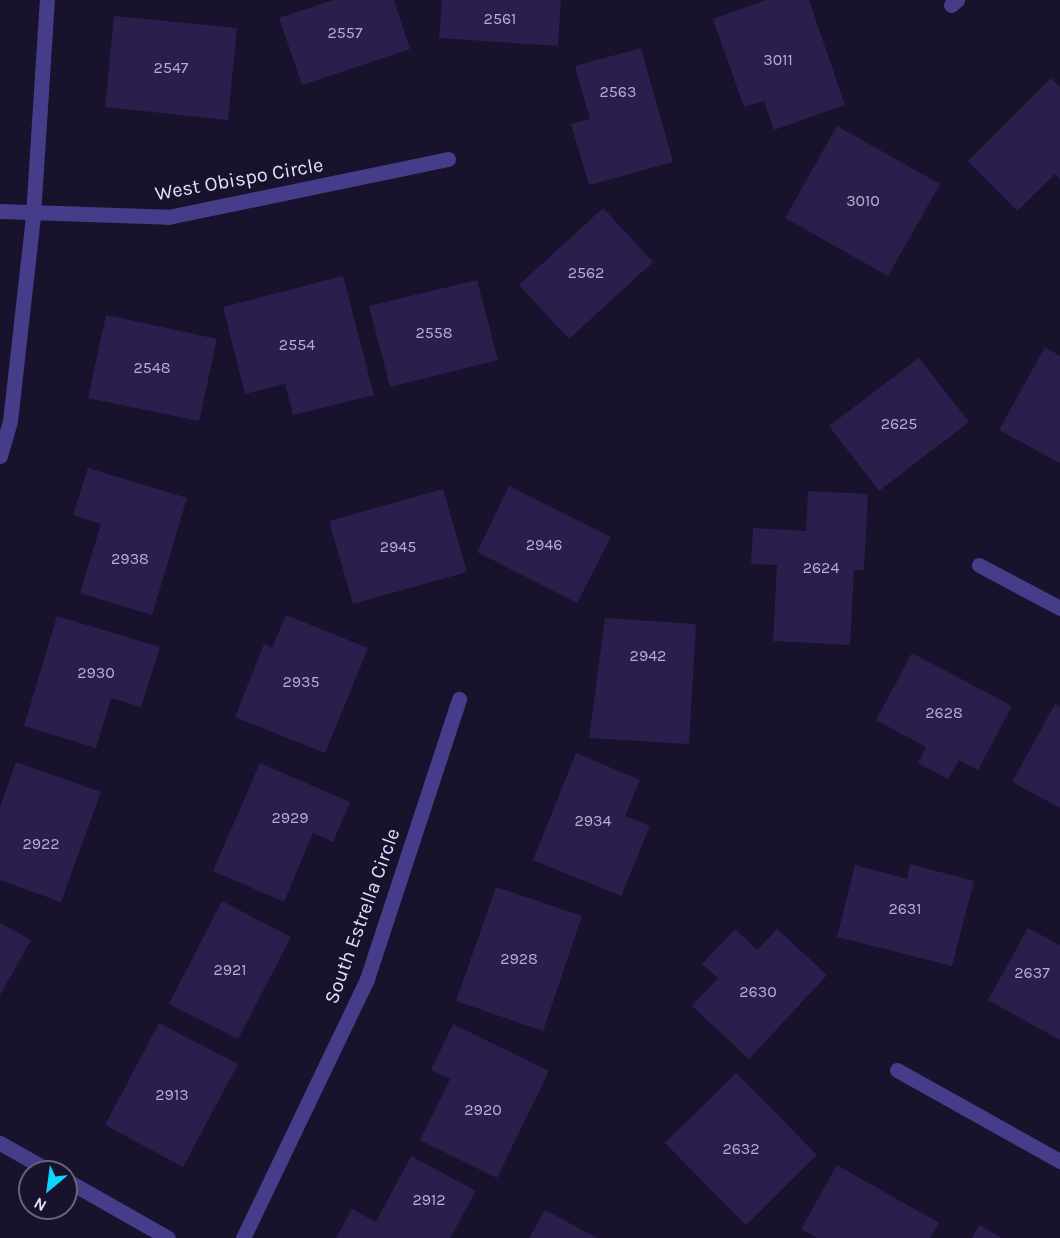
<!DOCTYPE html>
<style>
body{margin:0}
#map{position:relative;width:1060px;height:1238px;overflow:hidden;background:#18122c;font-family:Karla,sans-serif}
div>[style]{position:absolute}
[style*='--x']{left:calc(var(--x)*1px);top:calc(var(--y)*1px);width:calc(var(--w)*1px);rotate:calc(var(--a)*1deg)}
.building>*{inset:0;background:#2a1e4d}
.minor>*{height:15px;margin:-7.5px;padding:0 7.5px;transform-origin:7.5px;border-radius:7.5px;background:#453d8a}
span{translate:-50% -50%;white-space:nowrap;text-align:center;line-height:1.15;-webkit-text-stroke:4.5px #18122c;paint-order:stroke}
.number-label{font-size:16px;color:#b5add2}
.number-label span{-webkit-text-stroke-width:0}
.street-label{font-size:20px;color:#e3ddff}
.north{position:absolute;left:18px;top:1160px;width:60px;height:60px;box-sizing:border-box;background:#18122c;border:2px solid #696380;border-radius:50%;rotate:209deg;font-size:16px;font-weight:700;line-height:24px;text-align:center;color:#e3ddff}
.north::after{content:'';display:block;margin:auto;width:21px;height:27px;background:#0bd6fd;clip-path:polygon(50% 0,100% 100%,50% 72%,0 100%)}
</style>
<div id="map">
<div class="building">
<i style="clip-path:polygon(333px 0,394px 0,410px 49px,302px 85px,279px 18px)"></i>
<i style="clip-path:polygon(442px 0,561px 0,558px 46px,439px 38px)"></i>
<i style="clip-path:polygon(766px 0,809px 0,845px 105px,774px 130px,764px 101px,744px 107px,713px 19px)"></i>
<i style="clip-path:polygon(114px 16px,237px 28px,228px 120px,105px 107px)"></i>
<i style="clip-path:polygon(641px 48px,673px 162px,589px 185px,571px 124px,590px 119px,575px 66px)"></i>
<i style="clip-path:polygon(1051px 78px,1060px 87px,1060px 179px,1055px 174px,1017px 211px,968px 161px)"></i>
<i style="clip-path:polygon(837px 126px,940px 184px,888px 276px,785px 218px)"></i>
<i style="clip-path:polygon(603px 208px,653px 262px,569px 339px,519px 285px)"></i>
<i style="clip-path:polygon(343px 276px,374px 395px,293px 415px,285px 384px,245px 394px,223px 307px)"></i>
<i style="clip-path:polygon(477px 280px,498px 360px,390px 387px,369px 306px)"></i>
<i style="clip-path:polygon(106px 315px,217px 339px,199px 421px,88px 398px)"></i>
<i style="clip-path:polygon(1045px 347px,1060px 356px,1060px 463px,999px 430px)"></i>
<i style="clip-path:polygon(919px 358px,969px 422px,879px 491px,829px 426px)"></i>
<i style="clip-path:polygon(88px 468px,187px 498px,152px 615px,80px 593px,101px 524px,73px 515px)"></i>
<i style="clip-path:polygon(509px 486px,611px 537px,577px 603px,477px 552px)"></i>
<i style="clip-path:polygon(443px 489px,467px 572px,353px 604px,329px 521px)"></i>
<i style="clip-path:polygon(808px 491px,868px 494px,864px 570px,854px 570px,850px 645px,773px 641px,777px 565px,751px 564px,753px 528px,806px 531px)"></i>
<i style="clip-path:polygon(286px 615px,368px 648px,325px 753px,235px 717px,264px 644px,272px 648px)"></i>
<i style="clip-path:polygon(57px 616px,160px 647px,141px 707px,111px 698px,96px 748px,24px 726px)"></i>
<i style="clip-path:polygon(605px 618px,696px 624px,689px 744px,589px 738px)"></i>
<i style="clip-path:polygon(912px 653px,1012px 706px,978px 770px,959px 760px,948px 779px,918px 763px,926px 747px,876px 720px)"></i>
<i style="clip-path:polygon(1055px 704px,1060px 707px,1060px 808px,1012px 782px)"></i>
<i style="clip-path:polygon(576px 753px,640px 780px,625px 816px,650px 826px,621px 896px,533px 860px)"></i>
<i style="clip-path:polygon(16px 762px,101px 792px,61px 902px,0 880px,0 807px)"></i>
<i style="clip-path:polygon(260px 763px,350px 802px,333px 842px,313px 833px,284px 902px,213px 871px)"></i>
<i style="clip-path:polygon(910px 864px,974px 881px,952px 966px,837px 937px,855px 865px,907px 879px)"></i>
<i style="clip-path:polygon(496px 887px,582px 916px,543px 1031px,456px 1001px)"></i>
<i style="clip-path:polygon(222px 901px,291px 937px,238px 1039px,169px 1004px)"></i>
<i style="clip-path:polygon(0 923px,31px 940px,0 995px)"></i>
<i style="clip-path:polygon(1028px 928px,1060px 945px,1060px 1040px,988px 1000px)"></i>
<i style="clip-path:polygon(735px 929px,757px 950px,777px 929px,827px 975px,749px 1059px,692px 1006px,718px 978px,702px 964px)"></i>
<i style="clip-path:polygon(159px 1023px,238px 1064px,183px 1167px,105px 1125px)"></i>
<i style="clip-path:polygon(453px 1024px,549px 1071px,497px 1178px,420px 1140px,450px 1079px,431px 1070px)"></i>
<i style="clip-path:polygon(736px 1073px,817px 1155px,746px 1225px,665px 1143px)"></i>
<i style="clip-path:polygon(411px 1156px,476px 1191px,450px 1238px,336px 1238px,352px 1209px,376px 1222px)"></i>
<i style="clip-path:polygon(837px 1165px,939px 1223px,930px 1238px,817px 1238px,801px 1229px)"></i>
<i style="clip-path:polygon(545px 1210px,597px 1238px,529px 1238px)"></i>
<i style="clip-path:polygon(979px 1225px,1001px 1238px,972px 1238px)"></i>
</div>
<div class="minor">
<i style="--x:951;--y:5;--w:8;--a:-40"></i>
<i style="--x:0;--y:211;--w:168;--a:2"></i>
<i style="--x:168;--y:217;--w:286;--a:-11.7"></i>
<i style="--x:0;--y:456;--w:36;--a:-74"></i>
<i style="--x:10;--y:421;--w:207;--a:-83.6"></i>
<i style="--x:33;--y:215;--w:215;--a:-86.3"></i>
<i style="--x:979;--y:565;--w:92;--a:28"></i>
<i style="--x:897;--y:1070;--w:187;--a:29.2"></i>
<i style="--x:0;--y:1143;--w:59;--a:29.6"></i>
<i style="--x:66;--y:1180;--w:117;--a:29.6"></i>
<i style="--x:243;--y:1238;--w:287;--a:-64.4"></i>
<i style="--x:367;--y:979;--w:295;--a:-71.8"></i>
</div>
<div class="number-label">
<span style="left:500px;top:19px">2561</span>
<span style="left:345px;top:33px">2557</span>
<span style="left:778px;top:60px">3011</span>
<span style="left:171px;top:68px">2547</span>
<span style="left:618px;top:92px">2563</span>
<span style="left:863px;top:201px">3010</span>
<span style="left:586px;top:273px">2562</span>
<span style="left:434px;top:333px">2558</span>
<span style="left:297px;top:345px">2554</span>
<span style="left:152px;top:368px">2548</span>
<span style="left:899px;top:424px">2625</span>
<span style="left:544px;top:545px">2946</span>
<span style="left:398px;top:547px">2945</span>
<span style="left:130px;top:559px">2938</span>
<span style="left:821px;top:568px">2624</span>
<span style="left:648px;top:656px">2942</span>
<span style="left:96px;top:673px">2930</span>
<span style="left:301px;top:682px">2935</span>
<span style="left:944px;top:713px">2628</span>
<span style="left:290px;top:818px">2929</span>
<span style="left:593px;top:821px">2934</span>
<span style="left:41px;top:844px">2922</span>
<span style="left:905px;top:909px">2631</span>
<span style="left:519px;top:959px">2928</span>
<span style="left:230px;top:970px">2921</span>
<span style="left:1032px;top:973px">2637</span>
<span style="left:758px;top:992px">2630</span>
<span style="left:172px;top:1095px">2913</span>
<span style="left:483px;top:1110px">2920</span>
<span style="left:741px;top:1149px">2632</span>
<span style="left:429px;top:1200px">2912</span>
</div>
<div class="street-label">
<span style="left:239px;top:179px;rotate:-10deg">West Obispo Circle</span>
<span style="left:362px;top:916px;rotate:-70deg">South Estrella Circle</span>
</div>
<div class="north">N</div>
</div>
